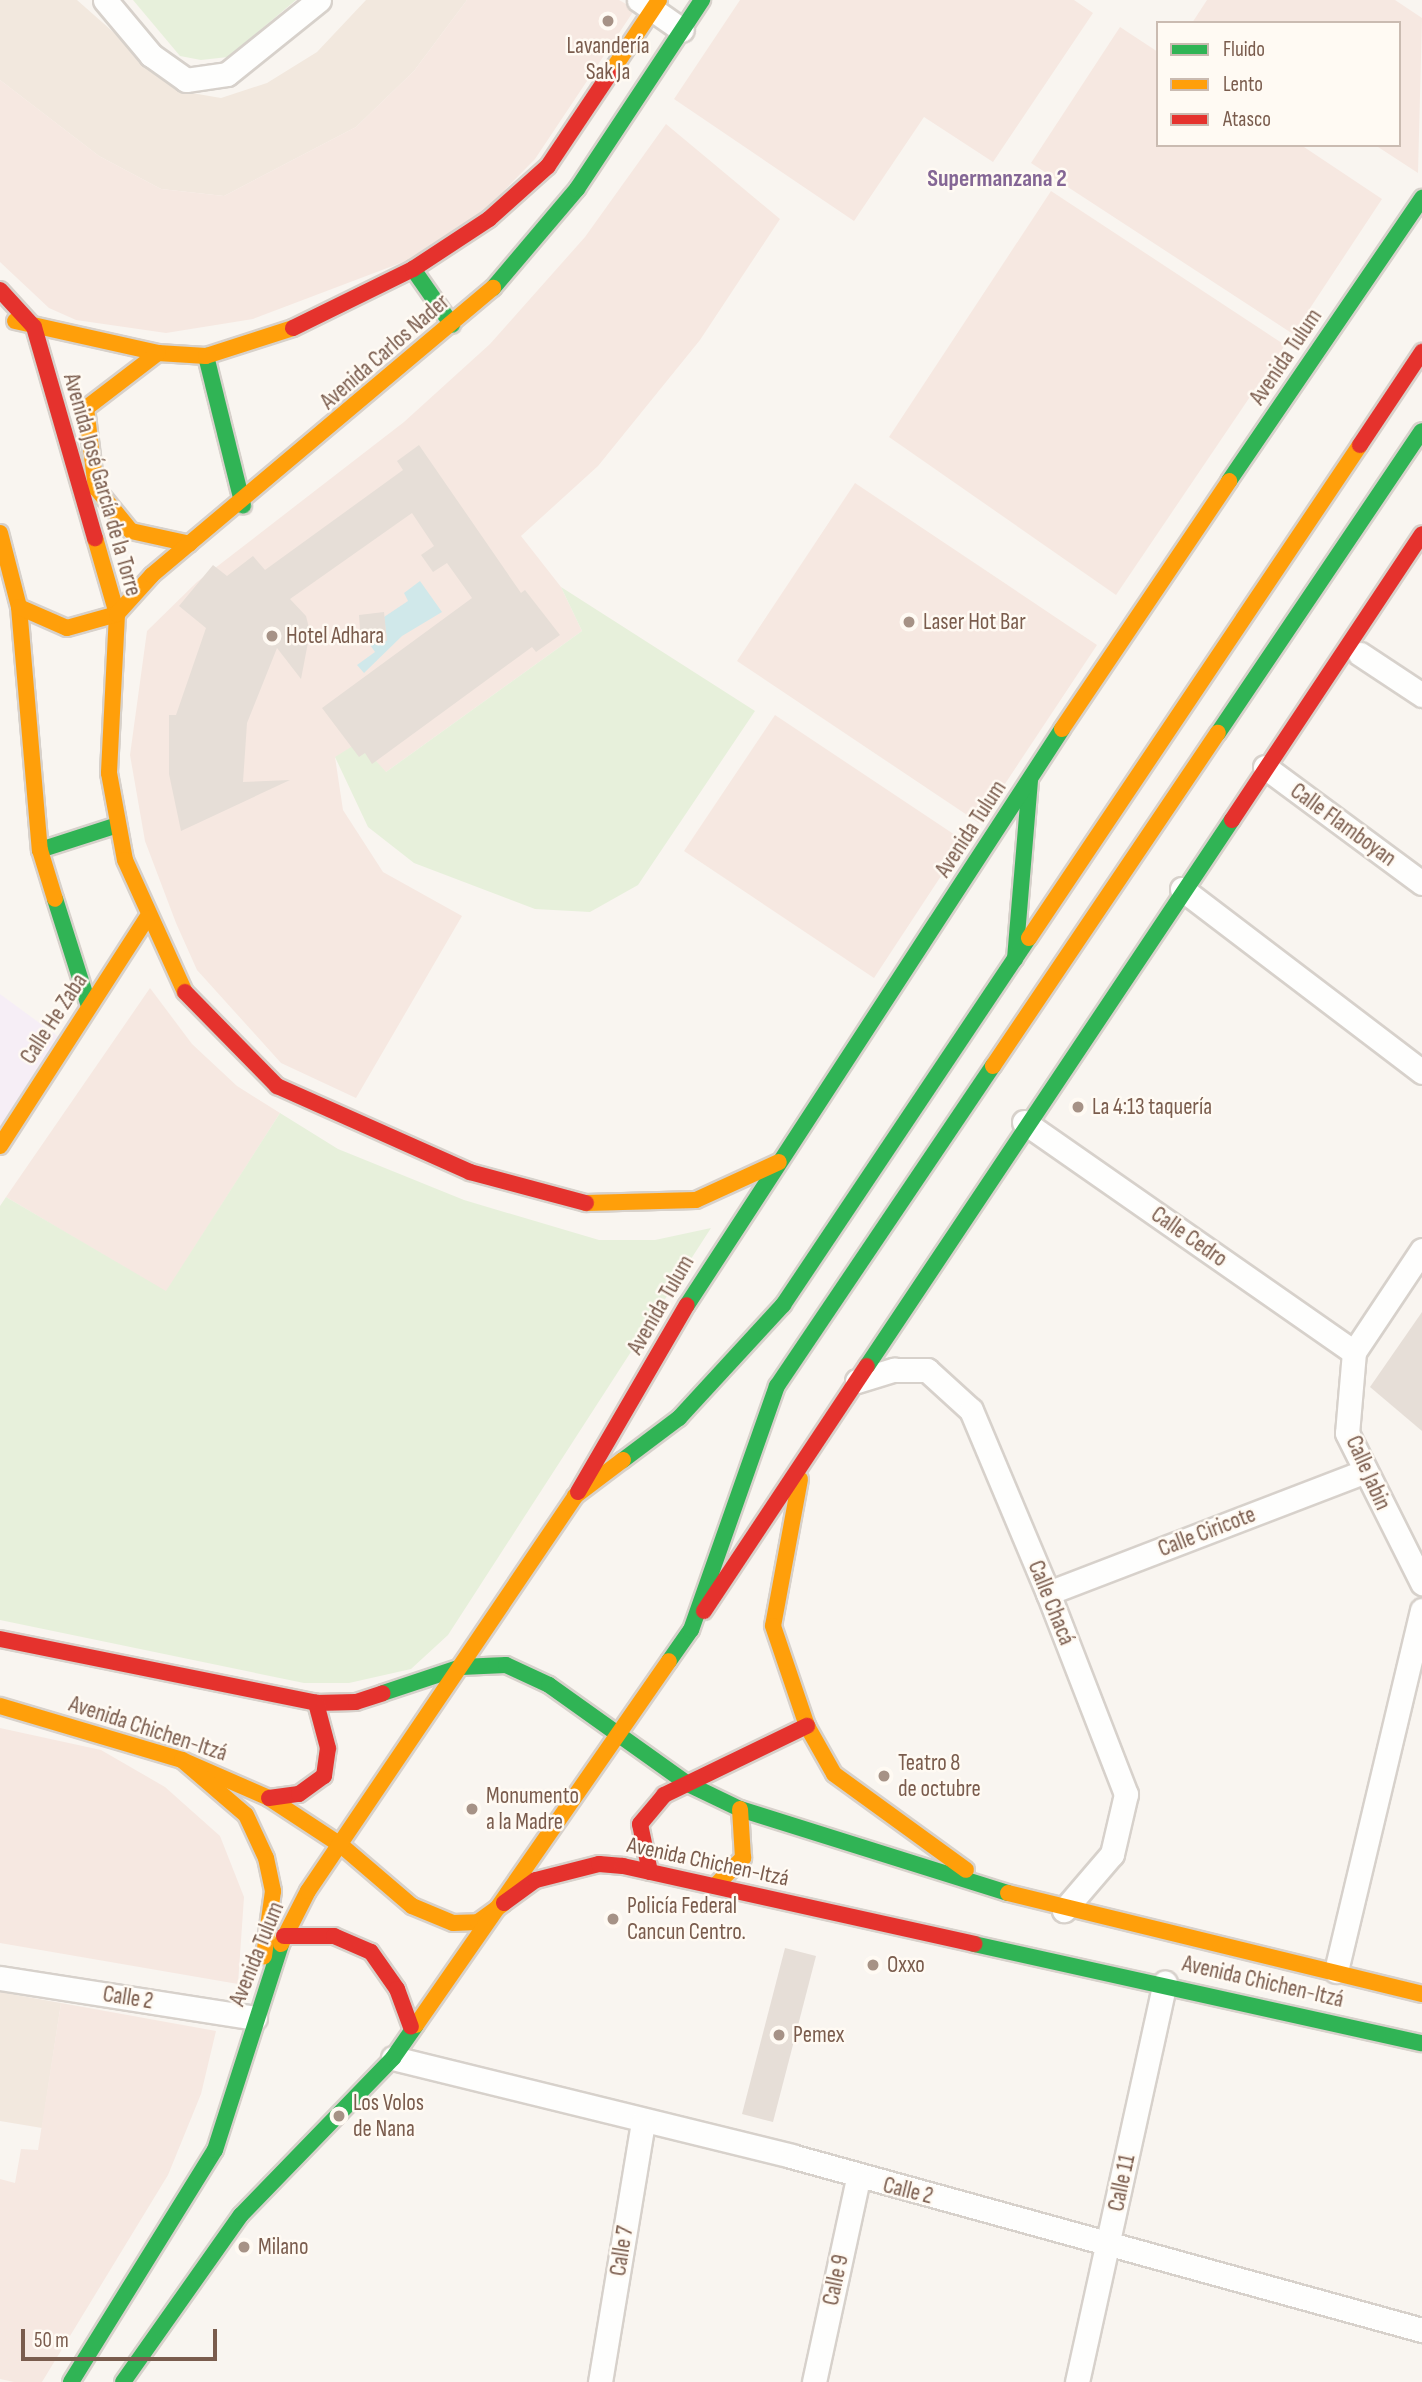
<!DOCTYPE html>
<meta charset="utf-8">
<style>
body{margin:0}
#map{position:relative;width:1422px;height:2382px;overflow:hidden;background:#f9f5f0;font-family:"Sofia Sans Condensed",sans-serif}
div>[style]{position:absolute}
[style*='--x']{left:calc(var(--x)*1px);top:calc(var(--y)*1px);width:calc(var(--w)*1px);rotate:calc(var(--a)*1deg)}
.residential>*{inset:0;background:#f2e8de}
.commercial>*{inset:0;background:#f6e8e1}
.education>*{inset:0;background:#f6eef6}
.green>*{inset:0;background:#e7f0db}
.water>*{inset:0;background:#d0e8ea}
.building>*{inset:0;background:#e6ded7}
.roads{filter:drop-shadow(2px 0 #d7d1cb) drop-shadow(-2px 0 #d7d1cb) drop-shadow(0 2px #d7d1cb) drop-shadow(0 -2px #d7d1cb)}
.street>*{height:23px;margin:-11.5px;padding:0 11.5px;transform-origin:11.5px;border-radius:11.5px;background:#fefefd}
.fast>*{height:16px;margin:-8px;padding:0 8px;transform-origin:8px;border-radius:8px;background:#30b455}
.slow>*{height:16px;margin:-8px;padding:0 8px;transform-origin:8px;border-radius:8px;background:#ff9f0a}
.jam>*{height:16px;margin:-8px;padding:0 8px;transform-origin:8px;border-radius:8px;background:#e5322d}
.dots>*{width:19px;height:19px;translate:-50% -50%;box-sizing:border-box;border:4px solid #fffaf3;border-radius:50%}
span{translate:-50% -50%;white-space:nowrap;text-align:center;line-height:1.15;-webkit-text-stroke:5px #fffaf3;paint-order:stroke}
.poi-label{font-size:23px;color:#7a5c4d}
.left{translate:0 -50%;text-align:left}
.street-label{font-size:23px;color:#7a5c4d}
.neighbourhood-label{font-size:24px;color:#846695;font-weight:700}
.legend{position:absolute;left:1156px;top:21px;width:245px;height:126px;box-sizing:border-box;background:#fffaf3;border:2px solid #cabbb1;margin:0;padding:9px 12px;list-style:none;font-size:21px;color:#7a5c4d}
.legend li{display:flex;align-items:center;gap:14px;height:35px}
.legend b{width:35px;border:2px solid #cabbb1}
.scale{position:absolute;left:21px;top:2329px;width:196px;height:32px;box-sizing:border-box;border:4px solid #7a5c4d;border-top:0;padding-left:9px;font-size:21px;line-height:24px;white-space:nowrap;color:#7a5c4d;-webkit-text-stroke:5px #fffaf3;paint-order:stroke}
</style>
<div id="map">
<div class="residential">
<i style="clip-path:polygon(0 0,77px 0,180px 91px,221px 98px,267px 83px,317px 52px,366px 0,467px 0,414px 71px,356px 127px,224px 196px,161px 189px,99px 156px,0 80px)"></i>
<i style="clip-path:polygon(0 1992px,61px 2003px,42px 2128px,0 2121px)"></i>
</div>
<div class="commercial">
<i style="clip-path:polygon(467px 0,619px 0,635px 9px,535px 159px,482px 213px,419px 256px,253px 319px,166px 333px,76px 320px,49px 308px,0 262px,0 80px,99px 156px,161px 189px,224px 196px,356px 127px,414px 71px)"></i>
<i style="clip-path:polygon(740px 0,1074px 0,1093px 13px,993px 162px,924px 117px,854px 221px,674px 99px)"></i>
<i style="clip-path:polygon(1207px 0,1395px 0,1422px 18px,1418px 173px,1375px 145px,1399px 145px,1399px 23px,1192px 23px)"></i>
<i style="clip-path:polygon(1120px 27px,1158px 52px,1158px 145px,1301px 145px,1382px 199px,1293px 334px,1031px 163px)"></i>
<i style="clip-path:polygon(666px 124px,780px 219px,700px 340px,598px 466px,521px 536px,561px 587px,582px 631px,386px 772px,335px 757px,343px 810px,383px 872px,462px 916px,356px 1098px,281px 1063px,197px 970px,176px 923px,145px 841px,130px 755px,147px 631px,197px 582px,404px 422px,490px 344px,585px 237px)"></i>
<i style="clip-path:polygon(1051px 191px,1285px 345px,1116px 595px,889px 437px)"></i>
<i style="clip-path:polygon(855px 483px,1097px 645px,979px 823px,737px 661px)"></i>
<i style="clip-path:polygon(775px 715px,964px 841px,874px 978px,684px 851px)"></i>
<i style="clip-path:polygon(150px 988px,192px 1044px,237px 1086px,280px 1113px,166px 1292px,6px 1197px)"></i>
<i style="clip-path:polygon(0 1728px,101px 1750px,165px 1787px,220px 1836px,244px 1897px,238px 1984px,0 1943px)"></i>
<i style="clip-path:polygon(61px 2003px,216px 2031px,201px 2094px,168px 2175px,42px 2382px,14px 2382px,0 2379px,0 2179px,15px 2183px,21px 2149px,38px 2150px)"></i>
</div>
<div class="education">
<i style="clip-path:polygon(0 994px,60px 1038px,0 1126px)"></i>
</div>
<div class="green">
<i style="clip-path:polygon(133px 0,296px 0,228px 57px,201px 60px,180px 56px)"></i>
<i style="clip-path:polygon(561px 587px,755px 711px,638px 885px,590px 912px,535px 909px,414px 863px,368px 827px,335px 757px,359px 742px,386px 772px,582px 631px)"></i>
<i style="clip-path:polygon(280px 1113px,338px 1149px,464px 1200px,599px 1240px,655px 1240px,711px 1228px,448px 1635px,411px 1669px,349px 1683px,304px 1683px,0 1620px,0 1206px,6px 1197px,166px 1291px)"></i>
</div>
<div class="water">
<i style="clip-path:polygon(420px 581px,442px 612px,402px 636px,364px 673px,357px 665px,375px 652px,368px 642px,387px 640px,384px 617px,408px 601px,404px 593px)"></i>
</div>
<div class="building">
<i style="clip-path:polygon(419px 445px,521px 593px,525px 590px,560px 635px,536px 652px,532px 647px,372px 764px,365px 753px,359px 757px,322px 708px,472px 598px,447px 563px,433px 572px,421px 555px,434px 546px,412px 513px,290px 599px,306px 616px,310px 632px,301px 679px,277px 648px,247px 723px,243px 782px,290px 780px,181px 831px,169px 774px,169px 715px,176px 715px,206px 628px,179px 606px,213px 565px,227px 576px,253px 556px,265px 570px,403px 470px,397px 461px)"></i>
<i style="clip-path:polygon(384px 612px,387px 641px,361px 643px,359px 615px)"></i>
<i style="clip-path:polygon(1422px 1312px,1422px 1431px,1370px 1387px)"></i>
<i style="clip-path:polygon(785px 1948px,816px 1956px,773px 2122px,742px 2114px)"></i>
</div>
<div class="roads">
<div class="street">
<i style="--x:105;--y:0;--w:72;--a:50.1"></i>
<i style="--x:151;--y:55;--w:43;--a:35.5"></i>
<i style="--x:186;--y:80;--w:41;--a:-8.3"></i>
<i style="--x:227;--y:74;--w:118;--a:-38.8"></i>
<i style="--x:639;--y:0;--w:52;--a:34.9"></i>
<i style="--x:1360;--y:654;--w:74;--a:33.5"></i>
<i style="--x:1265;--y:767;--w:195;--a:36.5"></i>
<i style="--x:1182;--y:889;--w:302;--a:37.3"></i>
<i style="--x:1024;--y:1122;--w:402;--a:34.9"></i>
<i style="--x:1422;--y:1250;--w:123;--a:123.7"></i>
<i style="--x:1354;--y:1352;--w:81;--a:94.9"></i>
<i style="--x:1347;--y:1433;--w:168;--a:63.4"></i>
<i style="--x:857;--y:1381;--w:39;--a:-17"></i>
<i style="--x:894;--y:1370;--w:33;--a:0"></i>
<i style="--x:927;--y:1370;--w:59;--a:42.3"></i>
<i style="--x:971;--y:1410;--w:199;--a:67.2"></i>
<i style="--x:1048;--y:1593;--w:216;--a:68.8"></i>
<i style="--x:1126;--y:1794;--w:62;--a:103.1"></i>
<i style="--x:1112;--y:1854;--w:74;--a:130.6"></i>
<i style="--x:1048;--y:1593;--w:340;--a:-21"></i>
<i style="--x:1336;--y:1971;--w:371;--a:-76.6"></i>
<i style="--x:0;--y:1978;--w:258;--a:8.9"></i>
<i style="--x:393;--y:2058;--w:410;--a:13.8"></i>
<i style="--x:791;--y:2156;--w:655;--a:15.42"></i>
<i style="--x:600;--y:2382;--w:265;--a:-80.6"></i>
<i style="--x:814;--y:2382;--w:209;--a:-77.8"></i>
<i style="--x:1077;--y:2382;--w:409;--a:-77.6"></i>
</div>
<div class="fast">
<i style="--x:413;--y:269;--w:68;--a:55.1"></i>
<i style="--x:493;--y:288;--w:130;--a:-49.7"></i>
<i style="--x:577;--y:189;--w:227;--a:-56.5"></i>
<i style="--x:206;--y:356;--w:154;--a:76.1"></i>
<i style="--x:1229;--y:481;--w:343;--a:-55.7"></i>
<i style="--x:1218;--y:733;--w:364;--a:-56"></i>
<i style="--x:40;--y:850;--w:82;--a:-17.8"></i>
<i style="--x:55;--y:899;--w:112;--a:72.4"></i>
<i style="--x:1015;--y:959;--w:179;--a:-85.2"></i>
<i style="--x:687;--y:1305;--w:687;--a:-56.93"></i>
<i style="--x:867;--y:1366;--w:657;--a:-56.24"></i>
<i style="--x:623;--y:1460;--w:70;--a:-36.9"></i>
<i style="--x:679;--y:1418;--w:154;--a:-47.4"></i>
<i style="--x:783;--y:1305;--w:442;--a:-56.2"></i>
<i style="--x:669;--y:1661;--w:38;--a:-55"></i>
<i style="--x:691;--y:1630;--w:259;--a:-70.6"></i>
<i style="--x:777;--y:1386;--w:386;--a:-56"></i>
<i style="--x:383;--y:1693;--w:82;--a:-18.4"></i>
<i style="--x:461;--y:1667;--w:45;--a:-2.5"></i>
<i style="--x:506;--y:1665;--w:47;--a:24.9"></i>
<i style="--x:549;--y:1685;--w:171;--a:35.5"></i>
<i style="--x:688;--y:1784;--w:58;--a:25.7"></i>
<i style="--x:740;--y:1809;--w:281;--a:17.4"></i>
<i style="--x:974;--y:1944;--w:459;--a:12.5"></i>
<i style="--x:71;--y:2382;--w:273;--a:-58.2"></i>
<i style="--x:215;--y:2150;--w:216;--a:-72.2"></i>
<i style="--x:123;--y:2382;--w:204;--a:-54.8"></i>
<i style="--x:241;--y:2215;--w:219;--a:-45.9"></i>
<i style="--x:393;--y:2058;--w:40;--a:-55.1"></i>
</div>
<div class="slow">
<i style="--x:609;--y:75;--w:90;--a:-56.3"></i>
<i style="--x:15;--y:321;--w:147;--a:12.6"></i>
<i style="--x:158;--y:353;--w:48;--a:3.6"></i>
<i style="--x:206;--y:356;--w:91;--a:-17.8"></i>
<i style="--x:158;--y:353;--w:91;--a:142.6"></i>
<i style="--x:86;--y:408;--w:81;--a:82.9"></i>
<i style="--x:96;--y:488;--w:55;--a:50.9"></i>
<i style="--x:131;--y:531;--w:60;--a:12.4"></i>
<i style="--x:0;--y:533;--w:76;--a:75.6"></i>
<i style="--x:19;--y:607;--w:244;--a:85.1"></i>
<i style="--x:40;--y:850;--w:51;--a:73"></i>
<i style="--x:95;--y:538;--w:79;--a:73.9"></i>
<i style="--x:117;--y:614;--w:159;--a:92.9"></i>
<i style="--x:109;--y:773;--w:88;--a:79.6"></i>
<i style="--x:125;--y:860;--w:145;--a:65.6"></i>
<i style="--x:19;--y:607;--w:52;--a:23.6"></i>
<i style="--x:67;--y:628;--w:52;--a:-15.6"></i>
<i style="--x:117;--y:614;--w:52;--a:-48.1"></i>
<i style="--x:152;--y:575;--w:446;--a:-40.1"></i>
<i style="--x:1062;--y:729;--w:299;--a:-56"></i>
<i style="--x:1029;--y:938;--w:594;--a:-56.12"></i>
<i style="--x:993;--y:1066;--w:402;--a:-56"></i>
<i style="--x:0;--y:1146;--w:271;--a:-57.2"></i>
<i style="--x:586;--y:1203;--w:110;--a:-1.6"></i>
<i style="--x:696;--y:1200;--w:91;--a:-24.6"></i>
<i style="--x:800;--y:1479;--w:149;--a:100.4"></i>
<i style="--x:773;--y:1626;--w:106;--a:71.2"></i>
<i style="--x:807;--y:1726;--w:55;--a:60.6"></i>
<i style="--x:834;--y:1774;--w:163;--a:36"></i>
<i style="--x:0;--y:1706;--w:190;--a:16.5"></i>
<i style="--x:182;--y:1760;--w:95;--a:23.6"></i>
<i style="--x:269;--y:1798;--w:87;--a:33.3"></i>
<i style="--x:342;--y:1846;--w:92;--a:40.6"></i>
<i style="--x:412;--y:1906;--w:44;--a:22.5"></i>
<i style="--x:453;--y:1923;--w:25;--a:-2"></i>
<i style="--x:478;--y:1922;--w:32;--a:-36"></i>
<i style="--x:182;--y:1760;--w:84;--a:40.7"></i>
<i style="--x:246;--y:1815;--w:47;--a:65.1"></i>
<i style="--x:266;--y:1858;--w:34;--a:78"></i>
<i style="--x:273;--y:1891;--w:66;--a:97.9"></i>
<i style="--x:715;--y:1886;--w:40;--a:-45"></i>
<i style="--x:743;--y:1858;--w:49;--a:-93.5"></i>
<i style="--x:1008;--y:1893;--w:426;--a:13.7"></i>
<i style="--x:281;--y:1944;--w:59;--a:-63"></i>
<i style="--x:308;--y:1891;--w:477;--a:-55.9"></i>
<i style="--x:575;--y:1496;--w:60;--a:-36.9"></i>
<i style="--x:416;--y:2025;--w:443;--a:-55.2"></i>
</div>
<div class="jam">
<i style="--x:0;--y:290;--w:50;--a:47.4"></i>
<i style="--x:34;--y:327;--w:220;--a:73.9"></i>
<i style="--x:293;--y:328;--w:134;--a:-26.2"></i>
<i style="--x:413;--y:269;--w:91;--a:-33.3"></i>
<i style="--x:489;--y:219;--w:79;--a:-41.9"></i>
<i style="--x:548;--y:166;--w:110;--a:-56.2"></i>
<i style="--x:1360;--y:445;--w:112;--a:-56.3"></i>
<i style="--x:1232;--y:820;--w:343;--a:-56.4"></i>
<i style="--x:185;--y:992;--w:132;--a:45.6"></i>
<i style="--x:277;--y:1086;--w:211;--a:24"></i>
<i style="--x:470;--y:1172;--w:120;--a:15"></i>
<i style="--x:578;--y:1492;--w:216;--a:-59.8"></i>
<i style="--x:704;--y:1611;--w:294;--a:-56.4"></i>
<i style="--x:0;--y:1639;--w:322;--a:11.4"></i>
<i style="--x:316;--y:1703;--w:40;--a:-1.4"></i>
<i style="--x:356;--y:1702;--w:28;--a:-18"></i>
<i style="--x:269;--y:1798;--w:30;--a:-8"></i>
<i style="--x:299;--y:1794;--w:31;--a:-36"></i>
<i style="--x:324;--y:1776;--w:28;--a:-82"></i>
<i style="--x:328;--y:1748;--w:47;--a:-104.9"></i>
<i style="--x:650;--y:1872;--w:49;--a:-101.8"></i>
<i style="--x:640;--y:1824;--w:38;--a:-50"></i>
<i style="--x:664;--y:1795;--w:159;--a:-25.8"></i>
<i style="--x:504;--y:1903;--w:39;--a:-36"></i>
<i style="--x:536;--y:1880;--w:65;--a:-14.3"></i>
<i style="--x:599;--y:1864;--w:24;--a:5"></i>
<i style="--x:623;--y:1866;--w:360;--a:12.5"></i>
<i style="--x:284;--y:1936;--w:50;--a:0"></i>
<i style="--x:334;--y:1936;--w:40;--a:23.4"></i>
<i style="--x:371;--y:1952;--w:45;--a:54.9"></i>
<i style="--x:397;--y:1989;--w:40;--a:69.8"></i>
</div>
</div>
<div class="dots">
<i style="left:608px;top:21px;background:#a69286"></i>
<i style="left:909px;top:622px;background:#a69286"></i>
<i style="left:272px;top:636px;background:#a69286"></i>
<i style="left:1078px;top:1107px;background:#a69286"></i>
<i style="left:884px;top:1776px;background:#a69286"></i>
<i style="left:472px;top:1809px;background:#a69286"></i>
<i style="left:613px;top:1919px;background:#a69286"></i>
<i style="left:873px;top:1965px;background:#a69286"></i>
<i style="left:779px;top:2035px;background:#a69286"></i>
<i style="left:339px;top:2116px;background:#a69286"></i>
<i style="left:244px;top:2247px;background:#a69286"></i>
</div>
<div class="poi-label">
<span style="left:608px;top:59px">Lavandería<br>Sak Ja</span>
<span class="left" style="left:923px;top:622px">Laser Hot Bar</span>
<span class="left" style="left:286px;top:636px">Hotel Adhara</span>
<span class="left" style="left:1092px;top:1107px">La 4:13 taquería</span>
<span class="left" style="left:898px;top:1776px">Teatro 8<br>de octubre</span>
<span class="left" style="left:486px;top:1809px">Monumento<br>a la Madre</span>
<span class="left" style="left:627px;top:1919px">Policía Federal<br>Cancun Centro.</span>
<span class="left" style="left:887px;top:1965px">Oxxo</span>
<span class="left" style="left:793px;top:2035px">Pemex</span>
<span class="left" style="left:353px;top:2116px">Los Volos<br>de Nana</span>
<span class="left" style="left:258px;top:2247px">Milano</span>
</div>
<div class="street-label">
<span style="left:385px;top:352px;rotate:-41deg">Avenida Carlos Nader</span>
<span style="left:1286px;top:357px;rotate:-56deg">Avenida Tulum</span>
<span style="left:102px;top:485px;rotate:74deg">Avenida José García de la Torre</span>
<span style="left:1343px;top:825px;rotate:36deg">Calle Flamboyan</span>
<span style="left:971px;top:829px;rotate:-57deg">Avenida Tulum</span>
<span style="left:54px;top:1019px;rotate:-57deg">Calle He Zaba</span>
<span style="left:1189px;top:1237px;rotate:35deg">Calle Cedro</span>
<span style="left:661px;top:1305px;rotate:-60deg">Avenida Tulum</span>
<span style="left:1368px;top:1473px;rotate:66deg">Calle Jabin</span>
<span style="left:1207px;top:1532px;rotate:-21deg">Calle Ciricote</span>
<span style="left:1051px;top:1603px;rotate:68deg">Calle Chacá</span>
<span style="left:148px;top:1729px;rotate:18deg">Avenida Chichen-Itzá</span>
<span style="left:708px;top:1862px;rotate:12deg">Avenida Chichen-Itzá</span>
<span style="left:257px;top:1954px;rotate:-68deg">Avenida Tulum</span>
<span style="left:1263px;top:1982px;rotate:13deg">Avenida Chichen-Itzá</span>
<span style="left:128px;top:1998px;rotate:9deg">Calle 2</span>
<span style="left:1122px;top:2183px;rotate:-78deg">Calle 11</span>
<span style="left:908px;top:2191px;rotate:14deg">Calle 2</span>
<span style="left:622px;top:2251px;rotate:-81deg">Calle 7</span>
<span style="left:836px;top:2280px;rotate:-78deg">Calle 9</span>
</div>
<div class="neighbourhood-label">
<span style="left:997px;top:179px">Supermanzana 2</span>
</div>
<ul class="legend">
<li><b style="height:9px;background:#30b455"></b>Fluido</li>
<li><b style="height:9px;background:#ff9f0a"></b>Lento</li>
<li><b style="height:9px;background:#e5322d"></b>Atasco</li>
</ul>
<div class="scale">50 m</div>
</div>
